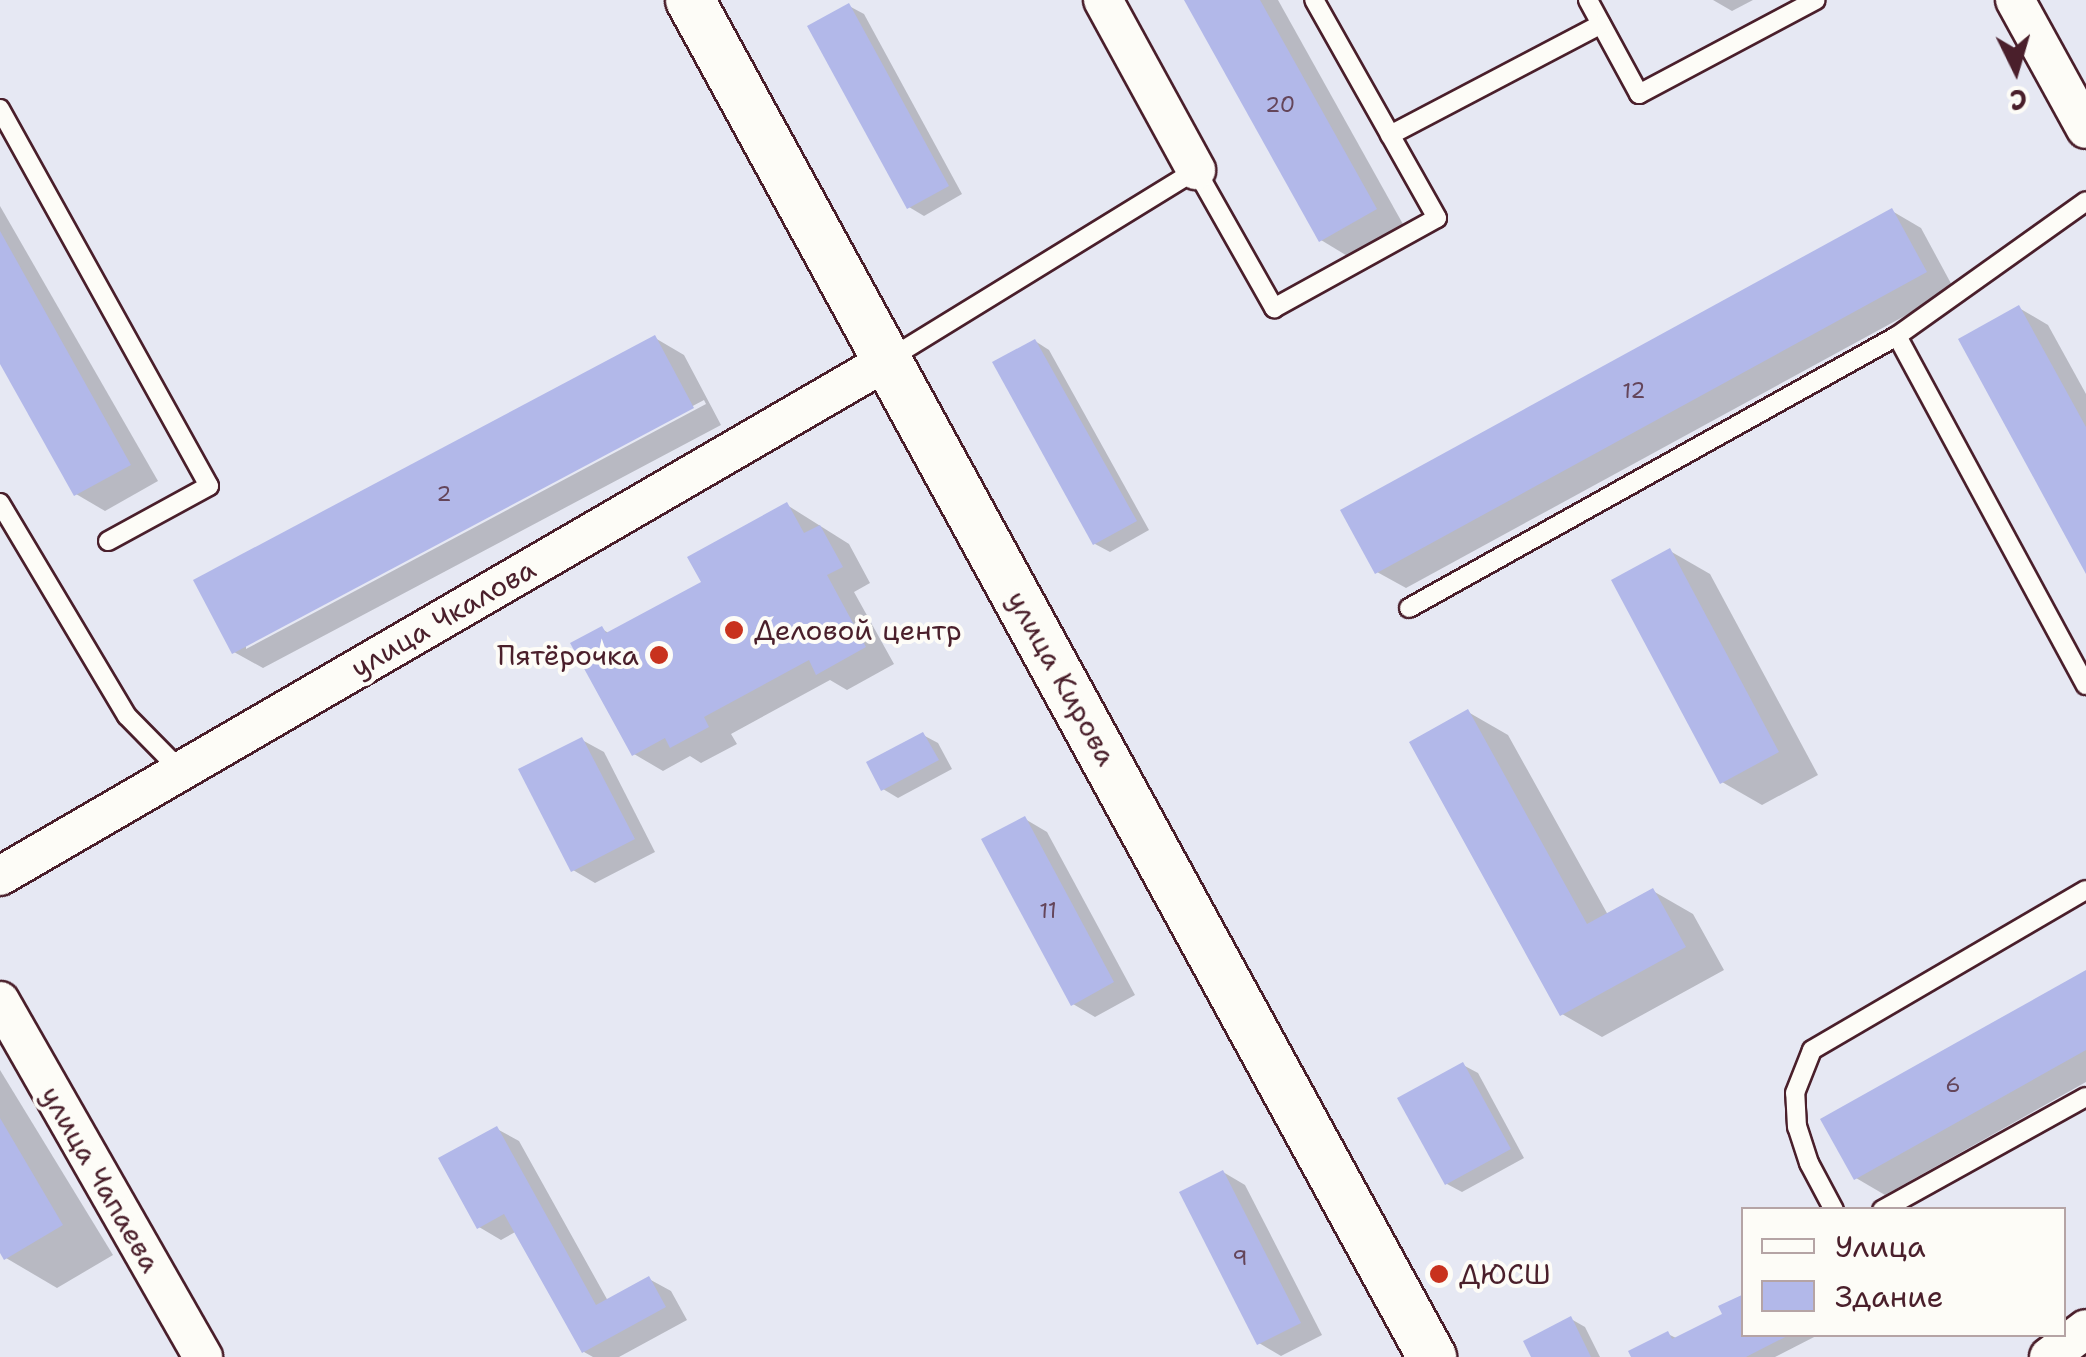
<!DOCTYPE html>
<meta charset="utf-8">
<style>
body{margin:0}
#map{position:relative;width:2086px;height:1357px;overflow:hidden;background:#e6e8f3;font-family:"Shantell Sans",sans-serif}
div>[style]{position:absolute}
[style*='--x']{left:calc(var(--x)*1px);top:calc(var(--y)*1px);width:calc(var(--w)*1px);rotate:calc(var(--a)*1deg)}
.shadow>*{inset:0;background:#0003}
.building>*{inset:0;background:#b2b8e9}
.roads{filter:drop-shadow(2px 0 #4a1f2b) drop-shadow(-2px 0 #4a1f2b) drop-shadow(0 2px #4a1f2b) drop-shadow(0 -2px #4a1f2b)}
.service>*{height:18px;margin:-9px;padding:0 9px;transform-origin:9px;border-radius:9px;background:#fdfcf7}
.minor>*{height:38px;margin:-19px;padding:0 19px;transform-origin:19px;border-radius:19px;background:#fdfcf7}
.tertiary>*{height:48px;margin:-24px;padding:0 24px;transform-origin:24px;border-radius:24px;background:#fdfcf7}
.dots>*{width:28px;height:28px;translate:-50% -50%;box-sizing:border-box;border:5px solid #fdfcf7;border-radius:50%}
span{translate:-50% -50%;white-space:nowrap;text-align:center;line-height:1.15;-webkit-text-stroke:8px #fdfcf7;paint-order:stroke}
.number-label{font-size:22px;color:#64455a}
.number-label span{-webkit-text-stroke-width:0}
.street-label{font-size:28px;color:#4a1f2b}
.poi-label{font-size:28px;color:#4a1f2b}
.left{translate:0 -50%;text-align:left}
.right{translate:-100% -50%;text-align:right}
.legend{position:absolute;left:1741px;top:1207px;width:325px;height:130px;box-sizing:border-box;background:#fdfcf7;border:2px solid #b5a4a5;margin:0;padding:12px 18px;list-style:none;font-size:30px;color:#4a1f2b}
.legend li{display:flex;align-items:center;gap:20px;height:50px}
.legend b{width:50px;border:2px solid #b5a4a5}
.north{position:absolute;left:1966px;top:20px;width:100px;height:100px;-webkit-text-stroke:8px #fdfcf7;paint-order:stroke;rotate:175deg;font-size:28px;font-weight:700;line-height:40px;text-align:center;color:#4a1f2b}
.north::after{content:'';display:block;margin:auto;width:35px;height:45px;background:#4a1f2b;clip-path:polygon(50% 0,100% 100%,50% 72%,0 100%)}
</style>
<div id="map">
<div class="shadow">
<i style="clip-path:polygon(1187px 0,1278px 0,1404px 226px,1349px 257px,1321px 240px)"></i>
<i style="clip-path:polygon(1713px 0,1753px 0,1732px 11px)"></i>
<i style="clip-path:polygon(849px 6px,864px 14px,962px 194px,924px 216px,909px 207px)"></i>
<i style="clip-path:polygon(0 206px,158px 481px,105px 511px,76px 494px,0 359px)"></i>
<i style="clip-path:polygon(1892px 211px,1921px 228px,1954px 289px,1406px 588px,1377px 572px)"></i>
<i style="clip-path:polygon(2019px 308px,2048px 325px,2086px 394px,2086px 568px)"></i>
<i style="clip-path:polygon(evenodd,655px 338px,684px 355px,721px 425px,263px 668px,234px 652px,655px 338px,704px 400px,706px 404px,246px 649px,246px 643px,704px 400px)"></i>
<i style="clip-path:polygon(1035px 341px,1049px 350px,1149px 530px,1110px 552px,1095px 544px)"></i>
<i style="clip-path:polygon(787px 505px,849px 544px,870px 583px,854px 592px,894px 664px,847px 690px,830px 680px,731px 734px,737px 744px,701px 763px,690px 756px,663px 771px,634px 754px,602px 629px,610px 634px,704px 583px)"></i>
<i style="clip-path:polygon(1670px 551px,1710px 574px,1818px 775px,1762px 805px,1722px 782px)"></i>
<i style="clip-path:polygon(1468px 712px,1508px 735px,1608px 915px,1653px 891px,1693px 914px,1724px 970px,1602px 1037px,1562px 1014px)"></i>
<i style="clip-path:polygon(923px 735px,938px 743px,952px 769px,898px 798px,883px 789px)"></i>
<i style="clip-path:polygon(582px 740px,604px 752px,655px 852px,595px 883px,573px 870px)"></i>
<i style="clip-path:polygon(1025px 819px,1047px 832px,1135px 995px,1095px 1017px,1073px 1004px)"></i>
<i style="clip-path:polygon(2086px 973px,2086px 1082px,1885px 1195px,1856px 1178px)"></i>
<i style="clip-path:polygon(1463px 1065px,1478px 1073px,1524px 1158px,1462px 1192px,1447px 1184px)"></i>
<i style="clip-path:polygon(0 1070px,113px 1255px,57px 1288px,6px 1258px,0 1248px)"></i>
<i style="clip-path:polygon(497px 1129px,519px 1141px,608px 1301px,649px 1279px,671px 1291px,687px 1320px,619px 1357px,593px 1357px,584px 1352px,517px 1231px,501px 1240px,479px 1227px)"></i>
<i style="clip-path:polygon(1223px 1172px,1245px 1185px,1322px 1335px,1281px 1356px,1259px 1343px)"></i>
<i style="clip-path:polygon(1571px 1319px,1585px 1327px,1600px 1357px,1534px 1357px)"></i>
<i style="clip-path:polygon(1668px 1334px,1678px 1339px,1820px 1334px,1775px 1357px,1634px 1357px)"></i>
</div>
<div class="building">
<i style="clip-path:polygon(1184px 0,1260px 0,1377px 209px,1319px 242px)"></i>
<i style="clip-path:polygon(849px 3px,949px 186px,907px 209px,807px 26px)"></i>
<i style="clip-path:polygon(1892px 208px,1927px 272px,1375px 574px,1340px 510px)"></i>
<i style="clip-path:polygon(0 231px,131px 465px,74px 496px,0 364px)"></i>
<i style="clip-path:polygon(2019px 305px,2086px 427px,2086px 574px,1958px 339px)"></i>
<i style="clip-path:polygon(655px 335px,694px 408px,232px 654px,193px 580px)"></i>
<i style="clip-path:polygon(1035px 339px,1137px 521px,1093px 545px,992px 362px)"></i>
<i style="clip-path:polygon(787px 502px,804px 533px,820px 525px,843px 567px,827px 575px,866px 647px,816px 675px,809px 660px,704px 717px,709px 727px,670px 748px,665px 738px,632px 756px,570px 643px,602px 626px,606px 633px,701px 582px,687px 557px)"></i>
<i style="clip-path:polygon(1670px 548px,1779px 752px,1720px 784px,1611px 580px)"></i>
<i style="clip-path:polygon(1468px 709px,1587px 924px,1653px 888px,1686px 947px,1560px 1016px,1409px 742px)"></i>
<i style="clip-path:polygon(923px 732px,939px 760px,881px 791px,866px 762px)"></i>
<i style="clip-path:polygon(582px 737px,635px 839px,571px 872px,518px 769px)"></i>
<i style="clip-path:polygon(1025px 816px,1114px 982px,1071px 1006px,981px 839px)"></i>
<i style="clip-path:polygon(2086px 970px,2086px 1050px,1854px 1180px,1820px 1119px)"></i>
<i style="clip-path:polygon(1463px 1062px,1511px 1149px,1445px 1185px,1397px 1098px)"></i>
<i style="clip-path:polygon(0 1118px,63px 1225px,4px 1260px,0 1253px)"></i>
<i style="clip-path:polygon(497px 1126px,596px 1305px,649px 1276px,666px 1307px,582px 1353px,504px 1214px,477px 1229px,438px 1158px)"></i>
<i style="clip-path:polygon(1223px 1170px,1301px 1323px,1257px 1345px,1179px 1192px)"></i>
<i style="clip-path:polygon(1744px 1294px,1744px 1334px,1791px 1334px,1746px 1357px,1631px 1357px,1628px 1351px,1668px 1331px,1672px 1339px,1722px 1314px,1718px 1306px)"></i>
<i style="clip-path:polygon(1571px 1316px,1591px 1357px,1531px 1357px,1523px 1341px)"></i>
</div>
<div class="roads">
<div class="service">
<i style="--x:1588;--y:0;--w:107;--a:61.5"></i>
<i style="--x:1639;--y:94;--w:200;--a:-28"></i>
<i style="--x:0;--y:109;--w:431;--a:61"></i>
<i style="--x:209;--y:486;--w:115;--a:151.4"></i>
<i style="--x:1390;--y:135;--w:238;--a:-27.7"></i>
<i style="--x:1897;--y:336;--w:232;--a:-35.5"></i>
<i style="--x:889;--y:359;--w:361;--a:-31.6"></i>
<i style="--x:1196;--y:170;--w:159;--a:60.5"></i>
<i style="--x:1274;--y:308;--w:186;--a:-28.9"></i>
<i style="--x:1437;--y:218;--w:250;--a:-119.4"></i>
<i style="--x:0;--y:503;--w:248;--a:59.2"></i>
<i style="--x:127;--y:716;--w:77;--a:45.5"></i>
<i style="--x:1409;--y:608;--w:559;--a:-29.13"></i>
<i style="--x:1897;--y:336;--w:397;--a:61.6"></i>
<i style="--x:1834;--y:1210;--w:53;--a:-118"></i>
<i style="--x:1809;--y:1163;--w:38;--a:-108"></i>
<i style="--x:1797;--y:1127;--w:34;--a:-93"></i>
<i style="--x:1795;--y:1093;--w:46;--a:-68.4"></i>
<i style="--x:1812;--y:1050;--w:317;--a:-30.3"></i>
<i style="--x:1882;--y:1210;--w:233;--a:-29"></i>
</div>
<div class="minor">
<i style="--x:1103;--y:0;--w:194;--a:61.3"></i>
<i style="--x:2015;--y:0;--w:147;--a:61.2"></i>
<i style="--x:0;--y:876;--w:1026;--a:-30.14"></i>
<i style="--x:0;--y:1001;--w:410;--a:60.3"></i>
<i style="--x:2049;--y:1357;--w:46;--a:-37.1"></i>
</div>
<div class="tertiary">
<i style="--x:690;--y:0;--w:1547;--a:61.33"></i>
</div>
</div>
<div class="dots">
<i style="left:734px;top:630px;background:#c8321e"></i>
<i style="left:659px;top:655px;background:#c8321e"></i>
<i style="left:1439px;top:1274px;background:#c8321e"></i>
</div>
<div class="number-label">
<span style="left:1280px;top:105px">20</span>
<span style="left:1634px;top:391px">12</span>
<span style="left:444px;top:494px">2</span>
<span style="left:1048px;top:911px">11</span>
<span style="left:1953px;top:1085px">6</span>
<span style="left:1240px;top:1258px">9</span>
</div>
<div class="street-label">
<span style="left:443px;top:618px;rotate:-30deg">улица Чкалова</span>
<span style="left:1062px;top:678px;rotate:61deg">улица Кирова</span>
<span style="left:101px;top:1179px;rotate:60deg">улица Чапаева</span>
</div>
<div class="poi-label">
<span class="left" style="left:754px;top:630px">Деловой центр</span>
<span class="right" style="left:639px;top:655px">Пятёрочка</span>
<span class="left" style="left:1459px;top:1274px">ДЮСШ</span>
</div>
<ul class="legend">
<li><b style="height:12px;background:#fdfcf7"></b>Улица</li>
<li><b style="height:28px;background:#b2b8e9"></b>Здание</li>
</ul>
<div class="north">С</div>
</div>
